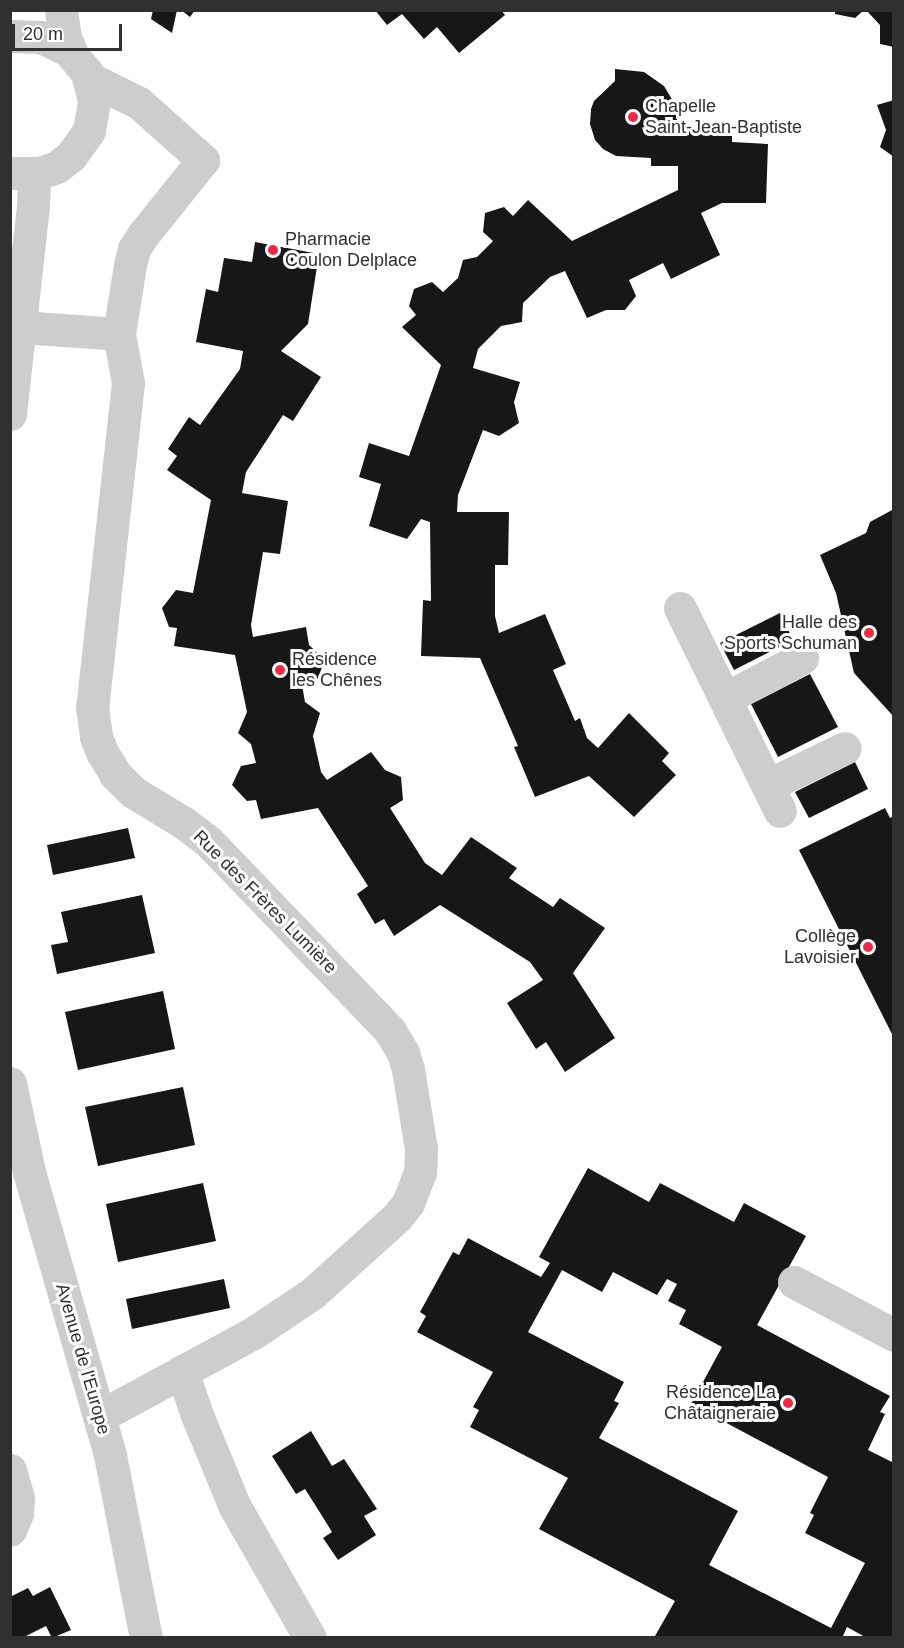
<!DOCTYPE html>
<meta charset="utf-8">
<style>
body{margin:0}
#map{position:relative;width:904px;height:1648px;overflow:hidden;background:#fff;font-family:Arial,sans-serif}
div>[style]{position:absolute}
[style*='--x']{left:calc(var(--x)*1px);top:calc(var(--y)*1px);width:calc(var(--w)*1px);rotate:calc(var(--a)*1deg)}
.building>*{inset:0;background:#171717}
.minor>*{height:33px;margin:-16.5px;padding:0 16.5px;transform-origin:16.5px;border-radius:16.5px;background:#cdcdcd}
.dots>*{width:16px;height:16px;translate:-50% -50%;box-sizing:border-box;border:3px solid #fff;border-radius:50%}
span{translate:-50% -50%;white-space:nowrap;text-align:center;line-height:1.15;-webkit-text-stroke:6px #fff;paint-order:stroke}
.poi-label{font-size:18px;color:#303030}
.left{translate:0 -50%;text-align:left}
.right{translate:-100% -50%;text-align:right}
.street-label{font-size:18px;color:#303030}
.frame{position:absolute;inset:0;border:12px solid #303030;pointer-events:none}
.scale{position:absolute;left:12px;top:24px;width:110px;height:27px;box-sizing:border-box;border:3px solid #303030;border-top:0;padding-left:8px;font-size:18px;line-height:21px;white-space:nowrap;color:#303030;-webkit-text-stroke:4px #fff;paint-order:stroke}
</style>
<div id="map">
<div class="building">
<i style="clip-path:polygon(153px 10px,177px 10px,172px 33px,151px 19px)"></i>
<i style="clip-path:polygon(181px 10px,195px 10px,190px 17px)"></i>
<i style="clip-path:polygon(375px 10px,501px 10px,505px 15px,459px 53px,437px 27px,424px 39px,402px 14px,387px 25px)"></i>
<i style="clip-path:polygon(835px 10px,864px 10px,855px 18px,835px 14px)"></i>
<i style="clip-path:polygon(866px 10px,894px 10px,894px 47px,880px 44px,880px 25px)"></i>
<i style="clip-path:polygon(615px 69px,644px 72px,664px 86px,673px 101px,679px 129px,732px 130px,732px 142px,768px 144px,766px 203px,722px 203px,701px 213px,720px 255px,671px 279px,663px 263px,629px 280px,636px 296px,625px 310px,606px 310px,587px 318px,565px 271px,550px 277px,523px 303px,522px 322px,501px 326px,478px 349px,473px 368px,520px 382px,514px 402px,519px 423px,499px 436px,483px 430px,458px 495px,457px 512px,509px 512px,508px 565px,495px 565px,495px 616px,499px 633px,545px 614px,566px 664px,553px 670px,575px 721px,580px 718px,587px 738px,598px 748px,629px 713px,669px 753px,662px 761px,676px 775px,634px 817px,589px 776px,535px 797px,514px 747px,518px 746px,480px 658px,421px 656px,423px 600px,431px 601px,430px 522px,421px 519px,407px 539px,369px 526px,381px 484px,359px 477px,369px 443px,409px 456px,441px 365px,402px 327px,416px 315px,409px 306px,414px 289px,432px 282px,443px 292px,458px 278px,463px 260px,477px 257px,493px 241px,483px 232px,485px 213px,504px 207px,513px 216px,528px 200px,572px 241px,678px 190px,678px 166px,651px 166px,651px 158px,616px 156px,603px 149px,595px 140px,590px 124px,591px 109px,594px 101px,615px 81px)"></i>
<i style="clip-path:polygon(894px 100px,894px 157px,880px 147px,886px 130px,877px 105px)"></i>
<i style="clip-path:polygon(255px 242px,319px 254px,308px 324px,281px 351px,321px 377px,293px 421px,283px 415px,246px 472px,242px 493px,288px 501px,280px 554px,263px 552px,251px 625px,253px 637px,306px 627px,309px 645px,325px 660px,317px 680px,302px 685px,305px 702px,320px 713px,313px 736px,321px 772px,327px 780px,371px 752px,385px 770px,401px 777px,403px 800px,390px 808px,425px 863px,442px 875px,471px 837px,517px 868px,509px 878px,553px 907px,560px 898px,605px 928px,573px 973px,615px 1038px,565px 1072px,546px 1042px,536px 1049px,507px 1003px,543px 980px,530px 962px,440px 905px,394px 936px,384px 919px,375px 924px,357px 894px,368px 886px,318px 808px,261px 819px,256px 800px,247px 801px,232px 785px,241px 766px,256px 763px,251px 744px,238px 733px,247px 712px,235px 655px,174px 646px,177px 628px,169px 627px,162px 608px,176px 590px,193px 593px,211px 500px,167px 470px,177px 456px,168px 449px,189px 417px,200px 425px,240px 369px,243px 351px,196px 342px,206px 289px,218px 292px,224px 258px,252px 262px)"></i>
<i style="clip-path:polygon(894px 509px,894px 717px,854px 673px,836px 593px,820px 555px,866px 533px,870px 522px)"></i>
<i style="clip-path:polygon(780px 613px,793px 640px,734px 670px,720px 643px)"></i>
<i style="clip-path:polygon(810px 674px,838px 727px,778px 757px,751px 704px)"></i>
<i style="clip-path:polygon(855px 762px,868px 789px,809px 818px,795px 792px)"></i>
<i style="clip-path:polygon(885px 808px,890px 818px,894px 816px,894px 1038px,799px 850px)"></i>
<i style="clip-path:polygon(128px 828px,135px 858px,53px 875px,47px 845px)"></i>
<i style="clip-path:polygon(142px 895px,155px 953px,57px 974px,51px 945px,68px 942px,61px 912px)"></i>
<i style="clip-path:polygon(163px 991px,175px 1049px,78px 1070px,65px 1012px)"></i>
<i style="clip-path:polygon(183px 1087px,195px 1145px,98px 1166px,85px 1107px)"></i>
<i style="clip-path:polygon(evenodd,588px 1168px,649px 1202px,660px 1183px,734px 1222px,744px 1203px,806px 1236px,757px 1325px,890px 1396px,880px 1412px,885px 1414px,868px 1450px,894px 1463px,894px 1638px,867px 1638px,847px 1627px,842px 1638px,655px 1636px,675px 1601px,539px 1529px,568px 1478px,470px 1427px,479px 1410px,473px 1407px,493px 1372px,417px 1332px,426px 1316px,420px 1312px,453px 1252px,459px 1255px,468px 1238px,541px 1277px,550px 1263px,539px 1257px,588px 1168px,562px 1270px,602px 1292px,613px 1272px,657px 1295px,667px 1279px,677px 1284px,668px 1301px,686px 1310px,679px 1324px,722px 1347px,691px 1404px,828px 1477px,810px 1513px,814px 1515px,805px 1533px,865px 1563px,831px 1628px,709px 1565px,738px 1511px,599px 1438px,619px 1403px,614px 1401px,624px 1382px,528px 1332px,562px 1270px)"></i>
<i style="clip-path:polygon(203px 1183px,216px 1241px,118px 1262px,106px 1204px)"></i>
<i style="clip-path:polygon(224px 1279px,230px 1308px,132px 1329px,126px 1299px)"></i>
<i style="clip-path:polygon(311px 1431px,332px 1466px,344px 1459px,377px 1509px,364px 1516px,376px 1535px,338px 1560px,323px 1538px,332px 1532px,319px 1511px,305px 1489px,296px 1494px,272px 1456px)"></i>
<i style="clip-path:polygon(50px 1587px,71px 1630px,52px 1638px,46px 1626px,22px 1638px,10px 1638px,10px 1597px,28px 1588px,33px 1596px)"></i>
</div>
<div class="minor">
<i style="--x:61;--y:10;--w:27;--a:82"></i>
<i style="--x:65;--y:37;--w:18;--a:68"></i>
<i style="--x:10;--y:36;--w:31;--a:2"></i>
<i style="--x:41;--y:37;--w:30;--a:26"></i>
<i style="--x:68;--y:50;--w:30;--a:50"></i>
<i style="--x:87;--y:73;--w:30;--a:76"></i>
<i style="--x:94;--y:102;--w:29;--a:100"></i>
<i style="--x:89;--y:131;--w:31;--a:126"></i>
<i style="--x:71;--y:156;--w:18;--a:142"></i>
<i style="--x:57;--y:167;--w:18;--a:161"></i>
<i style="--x:40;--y:173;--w:30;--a:180"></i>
<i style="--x:89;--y:78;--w:56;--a:26.6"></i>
<i style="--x:139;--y:103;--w:86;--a:41.7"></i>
<i style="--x:203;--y:160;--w:96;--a:128.7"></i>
<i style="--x:143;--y:235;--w:17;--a:123"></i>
<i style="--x:134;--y:249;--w:16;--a:104"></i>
<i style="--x:130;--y:265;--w:70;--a:99.1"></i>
<i style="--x:119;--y:334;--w:50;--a:79.6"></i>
<i style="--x:128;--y:383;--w:326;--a:96.3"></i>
<i style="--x:92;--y:707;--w:30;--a:82"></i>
<i style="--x:96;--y:737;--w:16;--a:68"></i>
<i style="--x:102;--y:752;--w:26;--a:59"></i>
<i style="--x:115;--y:774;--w:25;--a:45"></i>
<i style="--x:133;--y:792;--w:60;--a:31.3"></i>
<i style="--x:184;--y:823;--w:31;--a:37"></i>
<i style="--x:209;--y:842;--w:262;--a:46.2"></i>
<i style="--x:390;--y:1031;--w:26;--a:59"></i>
<i style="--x:403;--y:1053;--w:17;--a:73"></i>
<i style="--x:408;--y:1069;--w:81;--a:80.8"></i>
<i style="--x:421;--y:1149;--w:23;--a:92"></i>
<i style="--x:420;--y:1172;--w:33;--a:111"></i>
<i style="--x:408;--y:1203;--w:18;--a:128"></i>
<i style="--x:397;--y:1217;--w:113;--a:137.9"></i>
<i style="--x:313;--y:1293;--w:70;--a:146.1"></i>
<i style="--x:255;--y:1332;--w:176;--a:151.5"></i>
<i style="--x:20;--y:327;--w:99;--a:4"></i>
<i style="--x:10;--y:414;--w:209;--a:-83.7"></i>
<i style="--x:33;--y:206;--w:32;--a:-88"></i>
<i style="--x:680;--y:608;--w:226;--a:63.8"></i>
<i style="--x:726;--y:698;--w:86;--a:-27.8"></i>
<i style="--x:768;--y:785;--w:85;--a:-25.7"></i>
<i style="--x:10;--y:1083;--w:91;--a:77.9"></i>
<i style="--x:29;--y:1172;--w:294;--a:74"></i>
<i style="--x:110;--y:1455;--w:187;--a:78.9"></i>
<i style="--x:794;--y:1282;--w:113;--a:27.9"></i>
<i style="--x:182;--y:1371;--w:46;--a:71.2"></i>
<i style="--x:197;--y:1415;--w:100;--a:67.6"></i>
<i style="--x:235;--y:1507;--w:151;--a:60.2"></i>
<i style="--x:10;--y:1470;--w:29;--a:74"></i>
<i style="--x:18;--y:1498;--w:15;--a:94"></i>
<i style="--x:17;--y:1513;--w:18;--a:112"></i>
</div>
<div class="dots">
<i style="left:633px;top:117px;background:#f02845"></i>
<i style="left:273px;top:250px;background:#f02845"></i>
<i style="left:869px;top:633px;background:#f02845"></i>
<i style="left:280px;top:670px;background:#f02845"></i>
<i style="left:868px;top:947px;background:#f02845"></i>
<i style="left:788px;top:1403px;background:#f02845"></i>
</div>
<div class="poi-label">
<span class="left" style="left:645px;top:117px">Chapelle<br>Saint-Jean-Baptiste</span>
<span class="left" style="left:285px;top:250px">Pharmacie<br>Coulon Delplace</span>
<span class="right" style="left:857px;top:633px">Halle des<br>Sports Schuman</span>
<span class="left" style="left:292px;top:670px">Résidence<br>les Chênes</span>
<span class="right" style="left:856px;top:947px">Collège<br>Lavoisier</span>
<span class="right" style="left:776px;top:1403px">Résidence La<br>Châtaigneraie</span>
</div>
<div class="street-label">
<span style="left:265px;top:902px;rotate:45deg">Rue des Frères Lumière</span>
<span style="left:83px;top:1359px;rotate:74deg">Avenue de l'Europe</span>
</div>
<div class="frame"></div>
<div class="scale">20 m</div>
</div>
